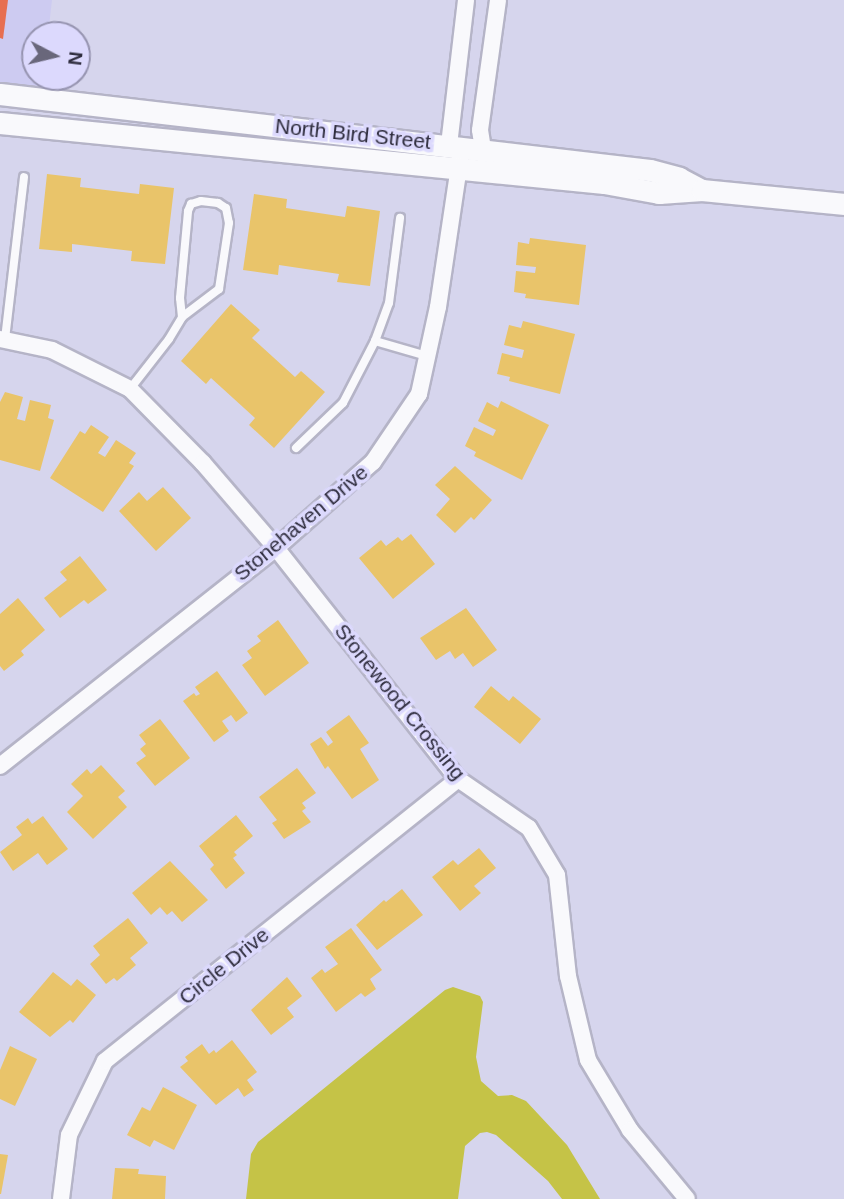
<!DOCTYPE html>
<style>
body{margin:0}
#map{position:relative;width:844px;height:1199px;overflow:hidden;background:#d6d5ed;font-family:Arial,sans-serif}
div>[style]{position:absolute}
[style*='--x']{left:calc(var(--x)*1px);top:calc(var(--y)*1px);width:calc(var(--w)*1px);rotate:calc(var(--a)*1deg)}
.built>*{inset:0;background:#cdcbf1}
.water>*{inset:0;background:#c5c347}
.homes>*{inset:0;background:#e9c46a}
.shops>*{inset:0;background:#e76f51}
.roads{filter:drop-shadow(2px 0 #b5b4c7) drop-shadow(-2px 0 #b5b4c7) drop-shadow(0 2px #b5b4c7) drop-shadow(0 -2px #b5b4c7)}
.service>*{height:8px;margin:-4px;padding:0 4px;transform-origin:4px;border-radius:4px;background:#f9f9fc}
.minor>*{height:16px;margin:-8px;padding:0 8px;transform-origin:8px;border-radius:8px;background:#f9f9fc}
.tertiary>*{height:21px;margin:-10.5px;padding:0 10.5px;transform-origin:10.5px;border-radius:10.5px;background:#f9f9fc}
span{translate:-50% -50%;white-space:nowrap;text-align:center;line-height:1.15;-webkit-text-stroke:7px #dcd9fd;paint-order:stroke}
.street-label{font-size:21px;color:#2e2c3d}
.north{position:absolute;left:21px;top:21px;width:70px;height:70px;box-sizing:border-box;background:#dcd9fd;border:2px solid #9694b0;border-radius:50%;rotate:97deg;font-size:19px;font-weight:700;line-height:28px;text-align:center;color:#2e2c3d}
.north::after{content:'';display:block;margin:auto;width:24px;height:32px;background:#69677b;clip-path:polygon(50% 0,100% 100%,50% 72%,0 100%)}
</style>
<div id="map">
<div class="built">
<i style="clip-path:polygon(0 0,52px 0,48px 35px,35px 35px,35px 77px,44px 77px,42px 93px,0 89px)"></i>
</div>
<div class="water">
<i style="clip-path:polygon(453px 987px,480px 996px,483px 1002px,476px 1057px,481px 1081px,498px 1096px,512px 1095px,526px 1101px,567px 1145px,600px 1199px,562px 1199px,548px 1181px,496px 1135px,487px 1132px,480px 1133px,465px 1146px,458px 1199px,246px 1199px,251px 1154px,258px 1142px,445px 990px)"></i>
</div>
<div class="homes">
<i style="clip-path:polygon(47px 174px,81px 178px,80px 187px,139px 194px,140px 184px,174px 188px,165px 264px,131px 261px,132px 251px,72px 244px,72px 252px,39px 249px)"></i>
<i style="clip-path:polygon(254px 194px,287px 199px,286px 208px,345px 217px,347px 206px,380px 211px,370px 286px,337px 282px,339px 274px,279px 265px,278px 275px,243px 270px)"></i>
<i style="clip-path:polygon(530px 238px,586px 245px,579px 305px,525px 298px,526px 294px,514px 292px,516px 271px,535px 273px,536px 267px,516px 265px,518px 242px,529px 244px)"></i>
<i style="clip-path:polygon(231px 304px,260px 330px,252px 338px,295px 377px,301px 371px,325px 392px,274px 448px,249px 425px,255px 418px,211px 378px,206px 384px,181px 361px)"></i>
<i style="clip-path:polygon(523px 321px,575px 334px,560px 394px,509px 381px,510px 377px,497px 374px,502px 353px,522px 358px,524px 350px,504px 345px,509px 325px,521px 328px)"></i>
<i style="clip-path:polygon(5px 392px,23px 397px,17px 419px,25px 421px,30px 400px,51px 405px,48px 418px,54px 420px,40px 471px,0 460px,0 402px)"></i>
<i style="clip-path:polygon(501px 401px,549px 425px,522px 480px,474px 456px,476px 452px,465px 446px,474px 427px,493px 436px,496px 430px,478px 421px,487px 402px,498px 408px)"></i>
<i style="clip-path:polygon(91px 425px,109px 437px,98px 453px,105px 457px,116px 440px,136px 453px,129px 463px,134px 466px,103px 512px,50px 478px,80px 431px,85px 434px)"></i>
<i style="clip-path:polygon(455px 466px,492px 500px,474px 520px,471px 517px,455px 533px,436px 515px,450px 499px,435px 485px)"></i>
<i style="clip-path:polygon(163px 487px,191px 518px,156px 551px,119px 511px,139px 492px,147px 501px)"></i>
<i style="clip-path:polygon(411px 534px,435px 564px,393px 599px,359px 558px,381px 540px,386px 546px,398px 537px,402px 541px)"></i>
<i style="clip-path:polygon(80px 556px,107px 590px,88px 604px,84px 600px,60px 618px,44px 598px,67px 580px,60px 572px)"></i>
<i style="clip-path:polygon(18px 598px,45px 630px,21px 651px,24px 655px,4px 671px,0 666px,0 614px)"></i>
<i style="clip-path:polygon(466px 608px,497px 650px,473px 667px,463px 653px,455px 659px,450px 651px,436px 660px,420px 638px)"></i>
<i style="clip-path:polygon(278px 620px,309px 663px,265px 696px,242px 665px,252px 658px,247px 651px,261px 641px,257px 636px)"></i>
<i style="clip-path:polygon(217px 671px,248px 713px,236px 722px,231px 715px,222px 721px,229px 731px,214px 742px,183px 701px,194px 693px,196px 696px,200px 694px,195px 687px)"></i>
<i style="clip-path:polygon(491px 686px,509px 701px,513px 696px,541px 719px,520px 744px,474px 707px)"></i>
<i style="clip-path:polygon(349px 715px,369px 743px,360px 749px,379px 780px,352px 799px,328px 766px,325px 769px,310px 744px,321px 737px,328px 746px,333px 742px,326px 732px)"></i>
<i style="clip-path:polygon(160px 719px,190px 758px,155px 786px,136px 763px,146px 756px,140px 749px,146px 744px,139px 735px)"></i>
<i style="clip-path:polygon(101px 765px,125px 791px,118px 797px,127px 807px,93px 839px,67px 812px,83px 796px,71px 784px,87px 769px,91px 774px)"></i>
<i style="clip-path:polygon(297px 768px,316px 793px,302px 803px,306px 808px,302px 811px,311px 822px,284px 839px,272px 823px,277px 820px,259px 797px)"></i>
<i style="clip-path:polygon(236px 815px,253px 836px,234px 852px,237px 855px,233px 858px,245px 873px,226px 889px,210px 869px,214px 865px,199px 846px)"></i>
<i style="clip-path:polygon(43px 816px,68px 849px,47px 865px,38px 853px,13px 871px,0 852px,22px 835px,16px 827px,28px 818px,32px 824px)"></i>
<i style="clip-path:polygon(479px 848px,496px 868px,474px 886px,481px 893px,460px 911px,432px 877px,453px 860px,458px 865px)"></i>
<i style="clip-path:polygon(170px 861px,208px 900px,182px 922px,172px 911px,167px 915px,160px 907px,151px 915px,132px 893px)"></i>
<i style="clip-path:polygon(402px 889px,423px 915px,377px 950px,356px 925px,384px 900px,386px 902px)"></i>
<i style="clip-path:polygon(128px 918px,148px 943px,130px 958px,136px 965px,117px 981px,114px 978px,106px 984px,90px 964px,100px 955px,93px 946px)"></i>
<i style="clip-path:polygon(351px 928px,382px 970px,370px 979px,376px 989px,365px 997px,361px 993px,336px 1012px,311px 978px,322px 969px,325px 973px,338px 964px,325px 947px)"></i>
<i style="clip-path:polygon(53px 972px,71px 986px,77px 979px,96px 995px,73px 1023px,70px 1020px,50px 1037px,19px 1012px)"></i>
<i style="clip-path:polygon(287px 977px,302px 996px,287px 1008px,294px 1017px,271px 1035px,251px 1010px)"></i>
<i style="clip-path:polygon(232px 1040px,257px 1072px,247px 1080px,254px 1090px,244px 1097px,238px 1088px,216px 1105px,180px 1067px,188px 1061px,185px 1057px,202px 1044px,209px 1054px,214px 1050px,216px 1053px)"></i>
<i style="clip-path:polygon(10px 1046px,37px 1059px,15px 1106px,0 1099px,0 1070px)"></i>
<i style="clip-path:polygon(163px 1087px,197px 1105px,174px 1150px,154px 1140px,150px 1147px,127px 1135px,142px 1107px,150px 1111px)"></i>
<i style="clip-path:polygon(0 1154px,8px 1155px,1px 1194px,0 1194px)"></i>
<i style="clip-path:polygon(115px 1168px,139px 1169px,138px 1174px,166px 1176px,165px 1199px,112px 1199px)"></i>
</div>
<div class="shops">
<i style="clip-path:polygon(0 0,8px 0,3px 39px,0 38px)"></i>
</div>
<div class="roads">
<div class="service">
<i style="--x:5;--y:339;--w:163;--a:-83.3"></i>
<i style="--x:375;--y:341;--w:54;--a:16.1"></i>
<i style="--x:130;--y:389;--w:63;--a:-52"></i>
<i style="--x:169;--y:339;--w:26;--a:-59"></i>
<i style="--x:182;--y:317;--w:19;--a:-96"></i>
<i style="--x:180;--y:298;--w:87;--a:-84.7"></i>
<i style="--x:188;--y:211;--w:8;--a:-67"></i>
<i style="--x:191;--y:204;--w:10;--a:-17"></i>
<i style="--x:201;--y:201;--w:17;--a:7"></i>
<i style="--x:218;--y:203;--w:9;--a:32"></i>
<i style="--x:226;--y:208;--w:15;--a:79"></i>
<i style="--x:229;--y:223;--w:67;--a:98.6"></i>
<i style="--x:219;--y:289;--w:46;--a:142.9"></i>
<i style="--x:296;--y:448;--w:65;--a:-43.8"></i>
<i style="--x:343;--y:403;--w:70;--a:-62.7"></i>
<i style="--x:375;--y:341;--w:40;--a:-69.8"></i>
<i style="--x:389;--y:303;--w:86;--a:-82.6"></i>
</div>
<div class="minor">
<i style="--x:449;--y:145;--w:146;--a:-83.3"></i>
<i style="--x:483;--y:149;--w:19;--a:-99"></i>
<i style="--x:480;--y:130;--w:131;--a:-82.1"></i>
<i style="--x:0;--y:339;--w:53;--a:11.9"></i>
<i style="--x:52;--y:350;--w:87;--a:26.6"></i>
<i style="--x:130;--y:389;--w:104;--a:45.4"></i>
<i style="--x:203;--y:463;--w:112;--a:49.3"></i>
<i style="--x:276;--y:548;--w:294;--a:51.8"></i>
<i style="--x:458;--y:779;--w:86;--a:34.6"></i>
<i style="--x:529;--y:828;--w:55;--a:59.2"></i>
<i style="--x:557;--y:875;--w:102;--a:83.8"></i>
<i style="--x:568;--y:976;--w:86;--a:76.6"></i>
<i style="--x:588;--y:1060;--w:82;--a:59"></i>
<i style="--x:630;--y:1130;--w:89;--a:50.4"></i>
<i style="--x:0;--y:766;--w:352;--a:-38.3"></i>
<i style="--x:276;--y:548;--w:130;--a:-41.6"></i>
<i style="--x:373;--y:462;--w:82;--a:-55.9"></i>
<i style="--x:419;--y:394;--w:89;--a:-77.7"></i>
<i style="--x:438;--y:307;--w:150;--a:-81.5"></i>
<i style="--x:61;--y:1199;--w:64;--a:-82.9"></i>
<i style="--x:69;--y:1135;--w:82;--a:-64.1"></i>
<i style="--x:105;--y:1061;--w:452;--a:-38.6"></i>
</div>
<div class="tertiary">
<i style="--x:0;--y:94;--w:654;--a:6.67"></i>
<i style="--x:650;--y:170;--w:30;--a:15"></i>
<i style="--x:679;--y:178;--w:24;--a:28"></i>
<i style="--x:0;--y:123;--w:607;--a:5.67"></i>
<i style="--x:604;--y:183;--w:56;--a:10.3"></i>
<i style="--x:659;--y:193;--w:43;--a:-4"></i>
<i style="--x:702;--y:190;--w:143;--a:5.6"></i>
</div>
</div>
<div class="street-label">
<span style="left:353px;top:134px;rotate:6deg">North Bird Street</span>
<span style="left:301px;top:523px;rotate:-40deg">Stonehaven Drive</span>
<span style="left:400px;top:702px;rotate:51deg">Stonewood Crossing</span>
<span style="left:224px;top:966px;rotate:-39deg">Circle Drive</span>
</div>
<div class="north">N</div>
</div>
